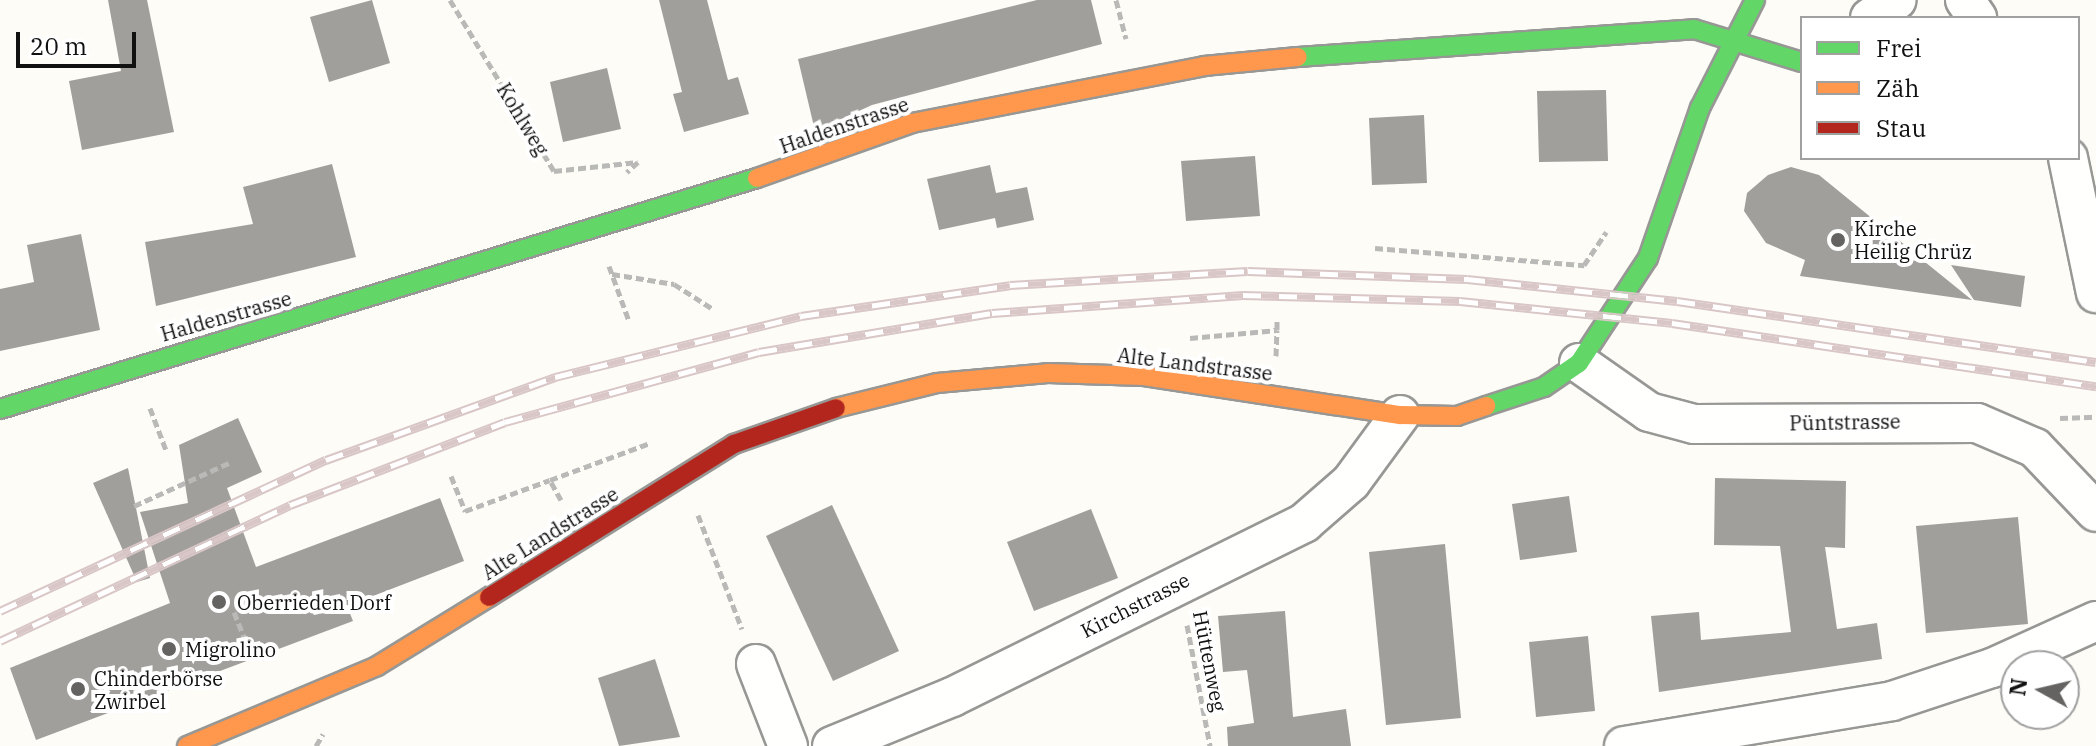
<!DOCTYPE html>
<meta charset="utf-8">
<style>
body{margin:0}
#map{position:relative;width:2096px;height:746px;overflow:hidden;background:#fdfcf7;font-family:"IBM Plex Serif",serif}
div>[style]{position:absolute}
[style*='--x']{left:calc(var(--x)*1px);top:calc(var(--y)*1px);width:calc(var(--w)*1px);rotate:calc(var(--a)*1deg)}
.building>*{inset:0;background:#a19f9c}
.path>*{height:5px;margin-top:-2.5px;transform-origin:0;background:repeating-linear-gradient(90deg,#b9b9b8 0 8px,transparent 0 12px)}
.roads{filter:drop-shadow(2px 0 #979795) drop-shadow(-2px 0 #979795) drop-shadow(0 2px #979795) drop-shadow(0 -2px #979795)}
.street>*{height:38px;margin:-19px;padding:0 19px;transform-origin:19px;border-radius:19px;background:#fffffe}
.fast>*{height:18px;margin:-9px;padding:0 9px;transform-origin:9px;border-radius:9px;background:#63d668}
.slow>*{height:18px;margin:-9px;padding:0 9px;transform-origin:9px;border-radius:9px;background:#ff974d}
.jam>*{height:18px;margin:-9px;padding:0 9px;transform-origin:9px;border-radius:9px;background:#b3261e}
.rail>*{height:9px;margin-top:-4.5px;transform-origin:0;background:repeating-linear-gradient(90deg,#fff 0 18px,#d9c6c7 0 36px);box-sizing:border-box;border-block:2px solid #d9c6c7}
.dots>*{width:22px;height:22px;translate:-50% -50%;box-sizing:border-box;border:4px solid #fff;border-radius:50%}
span{translate:-50% -50%;white-space:nowrap;text-align:center;line-height:1.15;-webkit-text-stroke:8px #fff;paint-order:stroke}
.street-label{font-size:20px;color:#111}
.poi-label{font-size:20px;color:#111}
.left{translate:0 -50%;text-align:left}
.legend{position:absolute;left:1800px;top:16px;width:280px;height:144px;box-sizing:border-box;background:#fff;border:2px solid #a0a0a0;margin:0;padding:10px 14px;list-style:none;font-size:24px;color:#111}
.legend li{display:flex;align-items:center;gap:16px;height:40px}
.legend b{width:40px;border:2px solid #a0a0a0}
.north{position:absolute;left:2000px;top:650px;width:80px;height:80px;box-sizing:border-box;background:#fff;border:2px solid #a0a0a0;border-radius:50%;rotate:278deg;font-size:22px;font-weight:700;line-height:32px;text-align:center;color:#111}
.north::after{content:'';display:block;margin:auto;width:28px;height:36px;background:#646362;clip-path:polygon(50% 0,100% 100%,50% 72%,0 100%)}
.scale{position:absolute;left:16px;top:32px;width:120px;height:36px;box-sizing:border-box;border:4px solid #111;border-top:0;padding-left:10px;font-size:24px;line-height:28px;white-space:nowrap;color:#111;-webkit-text-stroke:6px #fff;paint-order:stroke}
</style>
<div id="map">
<div class="building">
<i style="clip-path:polygon(108px 0,147px 0,174px 132px,82px 150px,69px 81px,121px 71px)"></i>
<i style="clip-path:polygon(372px 0,390px 63px,329px 82px,310px 17px)"></i>
<i style="clip-path:polygon(659px 0,707px 0,728px 80px,738px 77px,749px 114px,684px 132px,673px 94px,682px 92px)"></i>
<i style="clip-path:polygon(1037px 0,1091px 0,1102px 44px,872px 105px,815px 131px,798px 59px)"></i>
<i style="clip-path:polygon(607px 68px,621px 129px,563px 142px,550px 82px)"></i>
<i style="clip-path:polygon(1606px 90px,1608px 161px,1539px 162px,1537px 91px)"></i>
<i style="clip-path:polygon(1424px 115px,1427px 183px,1372px 185px,1369px 118px)"></i>
<i style="clip-path:polygon(1255px 156px,1260px 216px,1186px 221px,1181px 161px)"></i>
<i style="clip-path:polygon(332px 164px,356px 257px,156px 306px,145px 242px,253px 224px,243px 187px)"></i>
<i style="clip-path:polygon(990px 165px,996px 193px,1027px 187px,1034px 220px,997px 228px,995px 218px,939px 230px,927px 179px)"></i>
<i style="clip-path:polygon(1791px 167px,1819px 175px,1911px 250px,1910px 260px,1925px 262px,1972px 300px,1800px 276px,1805px 260px,1766px 243px,1744px 211px,1747px 193px,1768px 175px)"></i>
<i style="clip-path:polygon(81px 234px,100px 330px,0 351px,0 289px,34px 282px,27px 245px)"></i>
<i style="clip-path:polygon(1951px 265px,2025px 276px,2021px 307px,1974px 300px)"></i>
<i style="clip-path:polygon(238px 418px,262px 472px,227px 488px,256px 567px,440px 498px,464px 561px,347px 606px,353px 621px,36px 740px,10px 668px,170px 603px,140px 512px,188px 503px,179px 445px)"></i>
<i style="clip-path:polygon(128px 468px,150px 578px,137px 582px,93px 483px)"></i>
<i style="clip-path:polygon(1715px 478px,1846px 481px,1845px 548px,1825px 547px,1837px 629px,1877px 623px,1882px 659px,1659px 692px,1651px 616px,1699px 612px,1701px 640px,1791px 632px,1780px 546px,1714px 545px)"></i>
<i style="clip-path:polygon(1569px 496px,1577px 552px,1520px 560px,1512px 504px)"></i>
<i style="clip-path:polygon(832px 505px,899px 651px,833px 681px,766px 536px)"></i>
<i style="clip-path:polygon(1091px 509px,1118px 578px,1034px 611px,1007px 542px)"></i>
<i style="clip-path:polygon(2018px 517px,2028px 624px,1926px 633px,1916px 526px)"></i>
<i style="clip-path:polygon(1445px 544px,1461px 718px,1386px 725px,1369px 552px)"></i>
<i style="clip-path:polygon(1285px 611px,1293px 717px,1346px 709px,1351px 746px,1228px 746px,1227px 727px,1254px 723px,1247px 670px,1223px 672px,1218px 616px)"></i>
<i style="clip-path:polygon(1588px 636px,1595px 711px,1536px 717px,1529px 642px)"></i>
<i style="clip-path:polygon(655px 659px,680px 737px,619px 746px,598px 678px)"></i>
</div>
<div class="path">
<i style="--x:450;--y:0;--w:200;--a:58.7"></i>
<i style="--x:554;--y:171;--w:84;--a:-6.1"></i>
<i style="--x:638;--y:162;--w:15;--a:138"></i>
<i style="--x:1116;--y:0;--w:40;--a:75.6"></i>
<i style="--x:1375;--y:248;--w:210;--a:4.7"></i>
<i style="--x:1584;--y:265;--w:40;--a:-56"></i>
<i style="--x:609;--y:266;--w:59;--a:70"></i>
<i style="--x:612;--y:274;--w:63;--a:9.2"></i>
<i style="--x:674;--y:284;--w:46;--a:32.7"></i>
<i style="--x:1190;--y:338;--w:87;--a:-5.3"></i>
<i style="--x:1277;--y:330;--w:10;--a:-90"></i>
<i style="--x:1276;--y:356;--w:26;--a:-88"></i>
<i style="--x:150;--y:408;--w:45;--a:69.1"></i>
<i style="--x:2060;--y:418;--w:36;--a:-2"></i>
<i style="--x:451;--y:476;--w:38;--a:68"></i>
<i style="--x:465;--y:511;--w:90;--a:-20"></i>
<i style="--x:561;--y:500;--w:23;--a:-119"></i>
<i style="--x:550;--y:480;--w:107;--a:-20.3"></i>
<i style="--x:134;--y:506;--w:107;--a:-24.4"></i>
<i style="--x:698;--y:515;--w:122;--a:68.9"></i>
<i style="--x:234;--y:612;--w:32;--a:68"></i>
<i style="--x:1187;--y:625;--w:123;--a:79.2"></i>
<i style="--x:316;--y:746;--w:14;--a:-60"></i>
</div>
<div class="roads">
<div class="street">
<i style="--x:1965;--y:0;--w:22;--a:56"></i>
<i style="--x:1870;--y:18;--w:32;--a:-34"></i>
<i style="--x:2068;--y:158;--w:138;--a:78.3"></i>
<i style="--x:1579;--y:363;--w:85;--a:35"></i>
<i style="--x:1649;--y:412;--w:47;--a:14.9"></i>
<i style="--x:1694;--y:424;--w:283;--a:-0.2"></i>
<i style="--x:1977;--y:423;--w:63;--a:23.3"></i>
<i style="--x:2035;--y:448;--w:88;--a:46.4"></i>
<i style="--x:756;--y:664;--w:88;--a:68.7"></i>
<i style="--x:832;--y:746;--w:130;--a:-22.2"></i>
<i style="--x:952;--y:697;--w:393;--a:-26.3"></i>
<i style="--x:1304;--y:523;--w:62;--a:-41.1"></i>
<i style="--x:1351;--y:482;--w:83;--a:-53.8"></i>
<i style="--x:1624;--y:746;--w:272;--a:-9.5"></i>
<i style="--x:1892;--y:701;--w:105;--a:-18.3"></i>
<i style="--x:1992;--y:668;--w:114;--a:-24.3"></i>
</div>
<div class="fast">
<i style="--x:1298;--y:57;--w:397;--a:-4"></i>
<i style="--x:1694;--y:29;--w:113;--a:17"></i>
<i style="--x:1486;--y:406;--w:61;--a:-18.1"></i>
<i style="--x:1544;--y:387;--w:42;--a:-34.4"></i>
<i style="--x:1579;--y:363;--w:126;--a:-56.7"></i>
<i style="--x:1648;--y:258;--w:159;--a:-70.9"></i>
<i style="--x:1700;--y:108;--w:121;--a:-63"></i>
<i style="--x:0;--y:409;--w:791;--a:-16.97"></i>
</div>
<div class="slow">
<i style="--x:757;--y:178;--w:164;--a:-19.5"></i>
<i style="--x:912;--y:123;--w:298;--a:-11"></i>
<i style="--x:1204;--y:66;--w:94;--a:-5.5"></i>
<i style="--x:836;--y:408;--w:104;--a:-13.9"></i>
<i style="--x:937;--y:383;--w:111;--a:-5.1"></i>
<i style="--x:1048;--y:373;--w:96;--a:1.8"></i>
<i style="--x:1144;--y:376;--w:259;--a:8.7"></i>
<i style="--x:1400;--y:415;--w:57;--a:1"></i>
<i style="--x:1457;--y:416;--w:31;--a:-19"></i>
<i style="--x:187;--y:746;--w:206;--a:-22.8"></i>
<i style="--x:377;--y:666;--w:132;--a:-31.6"></i>
</div>
<div class="jam">
<i style="--x:489;--y:597;--w:289;--a:-32"></i>
<i style="--x:734;--y:444;--w:108;--a:-19.4"></i>
</div>
</div>
<div class="rail">
<i style="--x:0;--y:611;--w:359;--a:-24.9"></i>
<i style="--x:326;--y:460;--w:244;--a:-19.9"></i>
<i style="--x:555;--y:377;--w:253;--a:-13.9"></i>
<i style="--x:801;--y:316;--w:211;--a:-8.4"></i>
<i style="--x:1010;--y:285;--w:238;--a:-3.4"></i>
<i style="--x:1248;--y:271;--w:219;--a:2.1"></i>
<i style="--x:1467;--y:279;--w:211;--a:6"></i>
<i style="--x:1677;--y:301;--w:423;--a:8.3"></i>
<i style="--x:0;--y:641;--w:320;--a:-25.1"></i>
<i style="--x:290;--y:505;--w:230;--a:-21.1"></i>
<i style="--x:505;--y:422;--w:263;--a:-15.4"></i>
<i style="--x:759;--y:352;--w:236;--a:-9.5"></i>
<i style="--x:992;--y:313;--w:252;--a:-4.1"></i>
<i style="--x:1243;--y:295;--w:217;--a:1.6"></i>
<i style="--x:1460;--y:301;--w:213;--a:5.9"></i>
<i style="--x:1672;--y:323;--w:429;--a:8.5"></i>
</div>
<div class="dots">
<i style="left:1838px;top:240px;background:#646362"></i>
<i style="left:219px;top:602px;background:#646362"></i>
<i style="left:169px;top:649px;background:#646362"></i>
<i style="left:78px;top:689px;background:#646362"></i>
</div>
<div class="street-label">
<span style="left:523px;top:119px;rotate:59deg">Kohlweg</span>
<span style="left:844px;top:125px;rotate:-19deg">Haldenstrasse</span>
<span style="left:226px;top:316px;rotate:-16deg">Haldenstrasse</span>
<span style="left:1195px;top:364px;rotate:7deg">Alte Landstrasse</span>
<span style="left:1845px;top:422px;rotate:-1deg">Püntstrasse</span>
<span style="left:550px;top:533px;rotate:-32deg">Alte Landstrasse</span>
<span style="left:1135px;top:605px;rotate:-27deg">Kirchstrasse</span>
<span style="left:1210px;top:661px;rotate:79deg">Hüttenweg</span>
</div>
<div class="poi-label">
<span class="left" style="left:1854px;top:240px">Kirche<br>Heilig Chrüz</span>
<span class="left" style="left:237px;top:602px">Oberrieden Dorf</span>
<span class="left" style="left:185px;top:649px">Migrolino</span>
<span class="left" style="left:94px;top:690px">Chinderbörse<br>Zwirbel</span>
</div>
<ul class="legend">
<li><b style="height:10px;background:#63d668"></b>Frei</li>
<li><b style="height:10px;background:#ff974d"></b>Zäh</li>
<li><b style="height:10px;background:#b3261e"></b>Stau</li>
</ul>
<div class="north">N</div>
<div class="scale">20 m</div>
</div>
